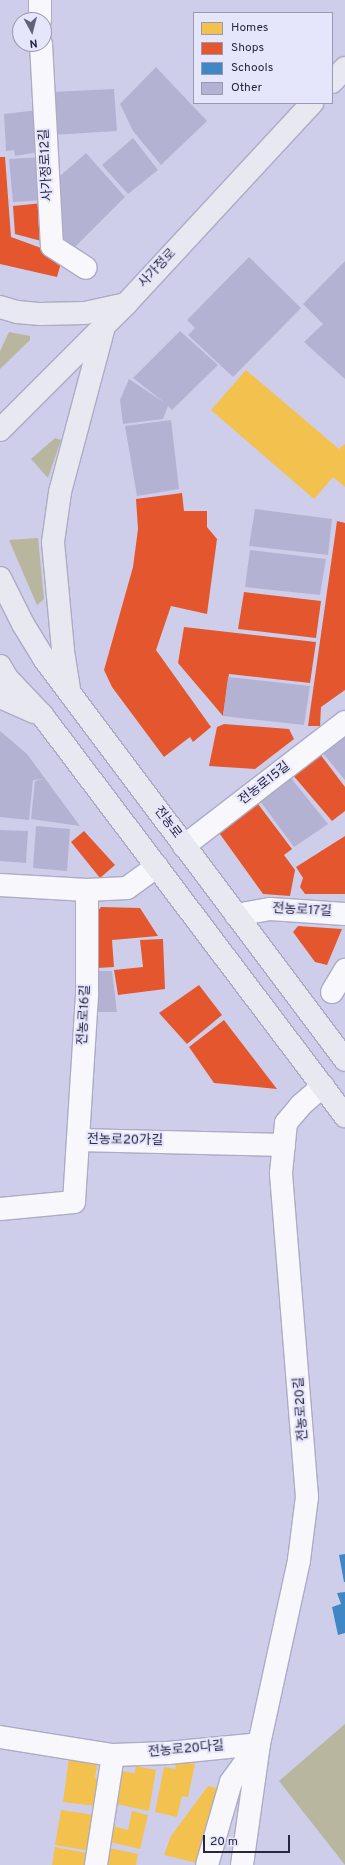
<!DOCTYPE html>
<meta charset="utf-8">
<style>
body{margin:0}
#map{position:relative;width:345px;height:1865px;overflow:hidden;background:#ceceeb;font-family:Overpass,"Noto Sans KR",sans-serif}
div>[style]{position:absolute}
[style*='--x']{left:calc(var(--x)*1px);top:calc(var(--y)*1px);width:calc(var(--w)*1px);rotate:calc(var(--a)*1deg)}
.green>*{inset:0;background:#b8b69e}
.homes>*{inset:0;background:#f2c14e}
.shops>*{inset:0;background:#e4572e}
.schools>*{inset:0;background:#3f88c5}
.building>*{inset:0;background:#b4b2d2}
.roads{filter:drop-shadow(1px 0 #acabc5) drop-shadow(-1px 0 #acabc5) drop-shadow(0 1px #acabc5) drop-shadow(0 -1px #acabc5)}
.minor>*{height:22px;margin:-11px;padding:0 11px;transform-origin:11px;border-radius:11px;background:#f8f8fc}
.major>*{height:22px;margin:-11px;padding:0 11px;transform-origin:11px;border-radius:11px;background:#e8e8f0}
span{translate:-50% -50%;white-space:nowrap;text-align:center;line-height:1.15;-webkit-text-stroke:4px #e5e6fb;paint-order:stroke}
.street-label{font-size:13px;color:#282641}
.legend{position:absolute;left:193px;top:12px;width:140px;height:92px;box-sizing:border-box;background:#e5e6fb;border:1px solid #9999b1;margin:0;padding:5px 7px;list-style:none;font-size:12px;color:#282641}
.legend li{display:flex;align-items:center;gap:8px;height:20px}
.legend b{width:20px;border:1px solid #9999b1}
.north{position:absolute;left:12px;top:12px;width:40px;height:40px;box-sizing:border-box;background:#e5e6fb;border:1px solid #9999b1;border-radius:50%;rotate:173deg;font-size:11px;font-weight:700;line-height:16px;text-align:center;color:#282641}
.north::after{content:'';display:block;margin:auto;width:14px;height:18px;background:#62617c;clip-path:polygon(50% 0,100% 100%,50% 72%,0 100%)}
.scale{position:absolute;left:203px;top:1835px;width:87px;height:18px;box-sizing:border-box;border:2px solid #282641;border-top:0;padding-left:5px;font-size:12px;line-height:14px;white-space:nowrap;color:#282641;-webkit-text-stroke:3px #e5e6fb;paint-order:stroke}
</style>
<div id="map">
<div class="green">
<i style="clip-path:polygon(9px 332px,30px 336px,30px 340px,0 369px,0 351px)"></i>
<i style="clip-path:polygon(55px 438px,61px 440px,48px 478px,31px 459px)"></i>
<i style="clip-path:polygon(38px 538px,44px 599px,37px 605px,9px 540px)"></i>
<i style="clip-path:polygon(345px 1724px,345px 1865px,279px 1781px)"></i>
</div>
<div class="homes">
<i style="clip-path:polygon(246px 370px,339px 449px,345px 444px,345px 487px,333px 477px,314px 499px,211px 410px)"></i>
<i style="clip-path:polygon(69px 1757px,98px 1760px,95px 1778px,107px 1780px,104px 1807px,63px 1802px)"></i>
<i style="clip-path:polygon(177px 1760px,195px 1764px,188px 1797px,182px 1796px,177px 1817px,155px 1812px,164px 1767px,175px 1769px)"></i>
<i style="clip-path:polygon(136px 1766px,156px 1770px,149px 1811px,117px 1804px,122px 1771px,135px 1773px)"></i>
<i style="clip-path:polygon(208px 1786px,221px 1789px,197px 1863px,164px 1855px,171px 1836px)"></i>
<i style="clip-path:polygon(61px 1810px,102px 1816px,96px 1852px,55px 1845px)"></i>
<i style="clip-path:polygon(132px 1811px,148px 1815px,140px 1849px,106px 1841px,109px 1825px,128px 1830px)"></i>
<i style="clip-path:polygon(55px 1847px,91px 1854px,89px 1865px,52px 1865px)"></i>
<i style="clip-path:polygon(105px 1847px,138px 1854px,136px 1865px,101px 1865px)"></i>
</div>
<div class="shops">
<i style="clip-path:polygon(0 157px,5px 157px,11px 237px,63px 256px,57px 277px,0 264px)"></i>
<i style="clip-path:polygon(43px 203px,45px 242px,15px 234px,13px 206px)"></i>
<i style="clip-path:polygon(182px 493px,184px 511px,207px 511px,207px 527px,217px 539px,207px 614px,171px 606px,156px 650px,211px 727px,193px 742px,190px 737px,164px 757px,112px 687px,104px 670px,133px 567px,138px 529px,136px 499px)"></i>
<i style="clip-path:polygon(337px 521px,345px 523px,345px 690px,321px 707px,320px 726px,308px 726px)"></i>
<i style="clip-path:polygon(244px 592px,321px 601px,316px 638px,238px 629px)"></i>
<i style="clip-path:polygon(184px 627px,316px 642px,310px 683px,229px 674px,223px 716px,178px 663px)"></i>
<i style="clip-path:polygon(224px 724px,289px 729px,294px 739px,255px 769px,209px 766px,217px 727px)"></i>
<i style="clip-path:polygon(320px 754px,345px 787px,345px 811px,332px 821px,292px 774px)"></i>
<i style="clip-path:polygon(258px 804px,292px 849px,284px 855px,295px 870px,290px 896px,263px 894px,217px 830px)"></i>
<i style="clip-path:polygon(84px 831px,115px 865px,100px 878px,71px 842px)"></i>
<i style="clip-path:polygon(345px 836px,345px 894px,305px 894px,300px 887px,303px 878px,296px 867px)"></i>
<i style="clip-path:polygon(101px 907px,140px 908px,158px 936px,112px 940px,114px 967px,97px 968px,95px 914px)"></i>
<i style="clip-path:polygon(298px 926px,342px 929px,327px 965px,315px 962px,293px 932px)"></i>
<i style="clip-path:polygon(163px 939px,165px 989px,118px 995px,114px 970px,143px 967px,140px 940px)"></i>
<i style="clip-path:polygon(199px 985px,222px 1015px,187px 1044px,159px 1013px)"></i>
<i style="clip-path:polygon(224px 1020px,257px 1063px,277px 1089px,214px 1083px,189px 1047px)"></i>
</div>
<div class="schools">
<i style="clip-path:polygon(345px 1554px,345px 1582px,344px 1582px,339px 1555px)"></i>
<i style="clip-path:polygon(345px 1592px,345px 1633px,338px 1635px,332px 1607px,341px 1604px,337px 1593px)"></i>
</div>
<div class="building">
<i style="clip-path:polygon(156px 67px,207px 121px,161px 165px,133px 131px,120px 104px)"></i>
<i style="clip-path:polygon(114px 89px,117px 131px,52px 135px,51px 92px)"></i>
<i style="clip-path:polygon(38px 110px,39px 152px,15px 156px,14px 150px,6px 151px,4px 114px)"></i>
<i style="clip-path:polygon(133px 138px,158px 170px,128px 194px,102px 165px)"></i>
<i style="clip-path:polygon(86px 153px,125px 197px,70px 252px,58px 245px,52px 183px)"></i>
<i style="clip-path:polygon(42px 157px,43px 200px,13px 202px,9px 159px)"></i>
<i style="clip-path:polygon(249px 257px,301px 308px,233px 377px,188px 335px,195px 328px,187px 320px)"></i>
<i style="clip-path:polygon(345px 261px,345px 379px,304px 342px,323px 324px,303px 304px)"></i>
<i style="clip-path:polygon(180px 331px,218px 365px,172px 410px,168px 406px,163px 419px,123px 424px,120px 400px,129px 379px,165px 403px,133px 378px)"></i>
<i style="clip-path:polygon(171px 420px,179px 489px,137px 496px,125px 426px)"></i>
<i style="clip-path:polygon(255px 509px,332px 519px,328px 555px,249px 546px)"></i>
<i style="clip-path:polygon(250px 550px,326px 559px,320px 595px,245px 587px)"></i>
<i style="clip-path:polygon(228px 677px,310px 686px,304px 725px,223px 716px)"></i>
<i style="clip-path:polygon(0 731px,27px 754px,80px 826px,31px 819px,35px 781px,44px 779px,33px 780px,29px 820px,0 817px)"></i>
<i style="clip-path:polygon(345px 736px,345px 780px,322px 752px)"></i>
<i style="clip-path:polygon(291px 778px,328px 824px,294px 847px,260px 801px)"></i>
<i style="clip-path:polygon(36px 826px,70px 829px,67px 871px,33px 868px)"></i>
<i style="clip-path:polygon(0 830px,28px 831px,26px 863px,0 861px)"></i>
<i style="clip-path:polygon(92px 971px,112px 971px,117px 1012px,94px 1012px)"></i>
</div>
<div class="roads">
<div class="minor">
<i style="--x:40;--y:20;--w:20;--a:-90"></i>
<i style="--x:41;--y:44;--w:202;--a:86.9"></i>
<i style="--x:52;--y:246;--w:40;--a:32.9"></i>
<i style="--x:184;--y:846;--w:203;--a:-37.6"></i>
<i style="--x:0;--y:885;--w:87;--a:3.3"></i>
<i style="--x:87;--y:890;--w:40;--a:-2.9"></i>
<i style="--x:127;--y:888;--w:37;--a:-36"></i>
<i style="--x:236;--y:915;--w:35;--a:-10"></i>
<i style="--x:270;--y:909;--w:75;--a:3.8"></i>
<i style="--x:332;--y:992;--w:26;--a:-59"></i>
<i style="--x:79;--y:1140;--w:205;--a:1.4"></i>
<i style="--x:0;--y:1209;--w:74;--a:-5.4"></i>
<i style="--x:74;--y:1202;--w:209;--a:-86.4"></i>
<i style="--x:87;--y:993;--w:103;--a:-90"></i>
<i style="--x:0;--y:1737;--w:114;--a:9.1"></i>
<i style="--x:113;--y:1755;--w:55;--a:-2.1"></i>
<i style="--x:168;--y:1753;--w:91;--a:-5.6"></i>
<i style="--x:96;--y:1865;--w:111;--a:-81.2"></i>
<i style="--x:207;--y:1865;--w:86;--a:-73.9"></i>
<i style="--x:231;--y:1782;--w:44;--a:-54.2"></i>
<i style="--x:242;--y:1865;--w:122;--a:-82"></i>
<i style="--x:259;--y:1744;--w:188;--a:-77.7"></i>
<i style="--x:299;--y:1560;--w:64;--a:-82.8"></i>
<i style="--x:307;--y:1497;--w:325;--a:-94.6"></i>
<i style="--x:281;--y:1173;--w:50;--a:-84.3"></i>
<i style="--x:286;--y:1123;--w:23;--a:-50"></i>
<i style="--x:301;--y:1105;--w:29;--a:-41"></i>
</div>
<div class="major">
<i style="--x:332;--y:82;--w:19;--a:-47"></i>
<i style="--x:0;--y:307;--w:18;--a:16"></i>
<i style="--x:17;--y:312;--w:24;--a:5"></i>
<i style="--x:41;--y:314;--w:44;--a:-1.3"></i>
<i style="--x:85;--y:313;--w:42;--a:-12.4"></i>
<i style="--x:0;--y:430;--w:178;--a:-45"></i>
<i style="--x:126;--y:304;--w:274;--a:-47.2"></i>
<i style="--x:0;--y:578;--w:51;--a:63.4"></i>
<i style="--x:23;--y:624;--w:42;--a:58.6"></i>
<i style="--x:45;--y:660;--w:500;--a:53.1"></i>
<i style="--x:0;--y:666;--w:14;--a:60"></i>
<i style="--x:7;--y:678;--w:51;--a:46.6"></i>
<i style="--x:42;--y:715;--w:503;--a:52.92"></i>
<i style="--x:69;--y:689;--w:39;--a:-99"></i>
<i style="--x:63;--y:650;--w:108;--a:-95.3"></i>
<i style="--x:53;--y:542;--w:50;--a:-82"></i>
<i style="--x:60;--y:492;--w:171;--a:-75.1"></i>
<i style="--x:0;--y:697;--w:37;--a:24"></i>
</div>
</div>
<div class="street-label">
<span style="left:47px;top:165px;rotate:-93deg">사가정로12길</span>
<span style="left:158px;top:269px;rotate:-47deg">사가정로</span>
<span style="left:265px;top:784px;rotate:-38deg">전농로15길</span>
<span style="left:167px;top:823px;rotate:53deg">전농로</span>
<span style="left:302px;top:911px;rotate:3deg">전농로17길</span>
<span style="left:85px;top:1015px;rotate:-87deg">전농로16길</span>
<span style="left:125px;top:1141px;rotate:1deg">전농로20가길</span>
<span style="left:302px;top:1409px;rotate:-94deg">전농로20길</span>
<span style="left:186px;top:1750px;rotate:-5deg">전농로20다길</span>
</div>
<ul class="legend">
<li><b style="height:11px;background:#f2c14e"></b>Homes</li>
<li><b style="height:11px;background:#e4572e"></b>Shops</li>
<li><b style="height:11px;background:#3f88c5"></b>Schools</li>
<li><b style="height:11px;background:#b4b2d2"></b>Other</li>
</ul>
<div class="north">N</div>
<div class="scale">20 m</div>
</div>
